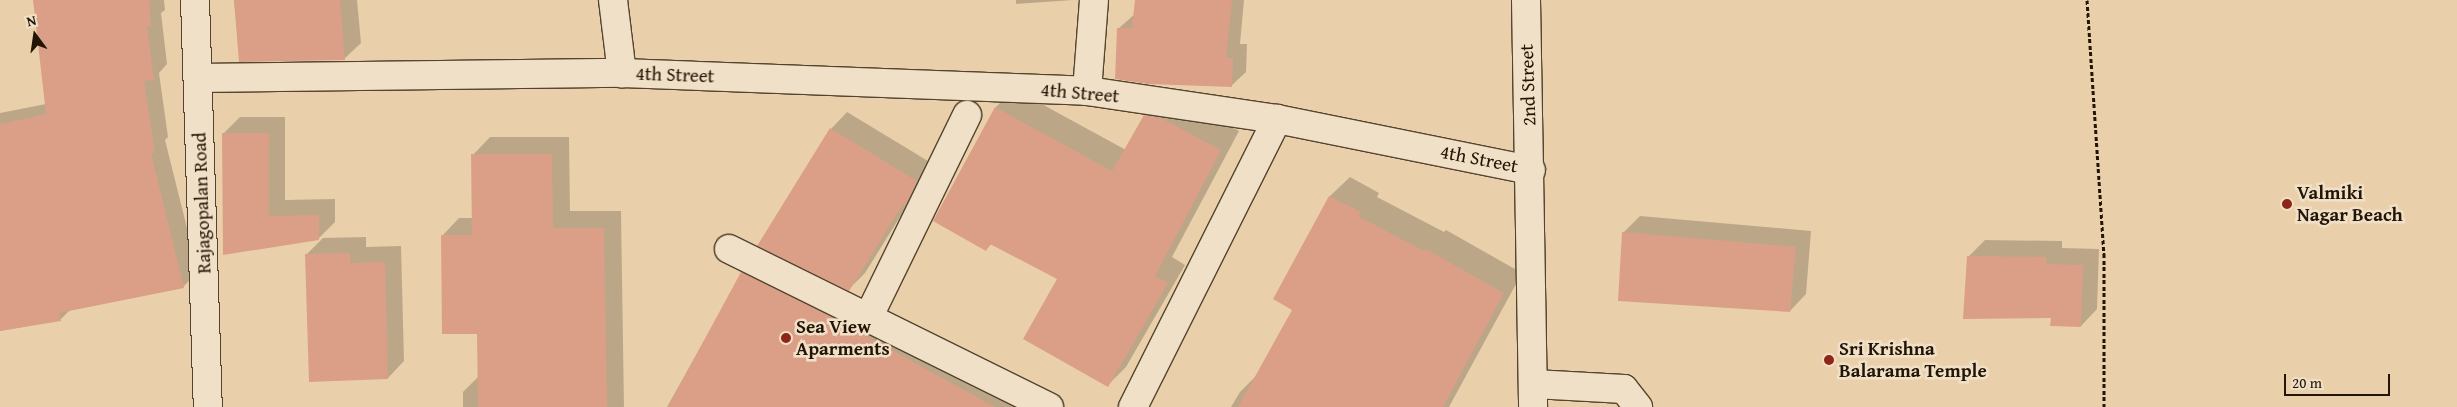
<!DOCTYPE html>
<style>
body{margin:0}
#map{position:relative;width:2457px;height:407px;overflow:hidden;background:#ead0aa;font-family:"Gentium Book Plus",serif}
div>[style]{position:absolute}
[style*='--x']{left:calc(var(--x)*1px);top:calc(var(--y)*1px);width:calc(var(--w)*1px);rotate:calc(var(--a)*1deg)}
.shadow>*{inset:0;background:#0003}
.building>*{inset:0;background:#db9f87}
.path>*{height:3px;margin-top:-1.5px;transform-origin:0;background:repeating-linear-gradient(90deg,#221505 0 4px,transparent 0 6.5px)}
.roads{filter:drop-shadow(1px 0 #54442e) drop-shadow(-1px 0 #54442e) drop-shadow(0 1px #54442e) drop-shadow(0 -1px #54442e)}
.minor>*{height:28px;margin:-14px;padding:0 14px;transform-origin:14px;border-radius:14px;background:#f1e0c8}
.dots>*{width:14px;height:14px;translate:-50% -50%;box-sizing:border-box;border:2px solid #f1e0c8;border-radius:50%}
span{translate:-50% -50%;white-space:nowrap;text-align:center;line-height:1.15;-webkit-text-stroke:5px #f1e0c8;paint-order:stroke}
.street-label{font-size:19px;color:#221505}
.poi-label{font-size:19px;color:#221505;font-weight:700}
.left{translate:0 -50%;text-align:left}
.north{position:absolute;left:10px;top:10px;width:50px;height:50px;-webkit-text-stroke:4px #f1e0c8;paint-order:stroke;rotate:346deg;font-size:14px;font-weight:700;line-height:20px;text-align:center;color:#221505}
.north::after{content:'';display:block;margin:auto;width:18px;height:22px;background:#221505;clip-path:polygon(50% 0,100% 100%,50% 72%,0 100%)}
.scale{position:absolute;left:2284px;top:374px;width:106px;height:22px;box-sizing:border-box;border:2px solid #221505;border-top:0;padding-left:6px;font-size:15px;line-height:18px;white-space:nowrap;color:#221505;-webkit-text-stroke:4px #f1e0c8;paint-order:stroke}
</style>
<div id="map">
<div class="shadow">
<i style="clip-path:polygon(34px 0,164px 0,165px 10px,161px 13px,167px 64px,159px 73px,168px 137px,165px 140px,198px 272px,184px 286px,71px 309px,60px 320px,0 331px,0 113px,46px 104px)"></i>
<i style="clip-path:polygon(234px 0,357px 0,361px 43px,344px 59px,240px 61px)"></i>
<i style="clip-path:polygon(1016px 0,1073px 0,1016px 4px)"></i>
<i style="clip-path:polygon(1136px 0,1244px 0,1240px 44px,1247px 44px,1246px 72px,1231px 86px,1119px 28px,1135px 14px)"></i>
<i style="clip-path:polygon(1014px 89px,1126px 150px,1145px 116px,1163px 98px,1180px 100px,1239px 131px,1172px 257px,1185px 265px,1126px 367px,1108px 385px,1058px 278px,992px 243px,986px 250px,934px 221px,996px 107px)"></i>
<i style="clip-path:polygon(847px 112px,933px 164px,865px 273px,849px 289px,831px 129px)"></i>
<i style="clip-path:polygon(240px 117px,285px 117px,285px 200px,335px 199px,335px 222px,318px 239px,225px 253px,223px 134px)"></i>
<i style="clip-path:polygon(490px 137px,569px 137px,570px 211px,621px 211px,624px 407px,463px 407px,463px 392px,479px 376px,479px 333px,442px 236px,459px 218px,473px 218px,473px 155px)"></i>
<i style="clip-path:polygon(1350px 177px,1379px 193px,1377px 197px,1444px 232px,1446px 230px,1522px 273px,1449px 407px,1231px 407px,1240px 392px,1257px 375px,1294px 309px,1275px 299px,1330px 196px)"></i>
<i style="clip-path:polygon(1640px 216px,1811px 231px,1806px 294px,1790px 311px,1623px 233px)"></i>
<i style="clip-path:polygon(366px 237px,366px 247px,401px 246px,404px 361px,388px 378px,306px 255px,323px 238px)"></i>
<i style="clip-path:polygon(1985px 240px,2062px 241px,2062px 248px,2099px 249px,2097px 309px,2081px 326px,2052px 317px,1968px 257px)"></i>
<i style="clip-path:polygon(760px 255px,1047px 407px,667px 407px,742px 273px)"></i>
</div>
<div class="building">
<i style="clip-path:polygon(33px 0,149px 0,151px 26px,147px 26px,154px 80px,144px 81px,155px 153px,151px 153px,184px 288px,59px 313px,61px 321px,0 331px,0 124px,46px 114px)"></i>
<i style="clip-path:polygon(234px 0,340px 0,345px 60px,239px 62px)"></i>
<i style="clip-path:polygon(1135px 0,1232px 0,1226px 58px,1233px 58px,1232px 87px,1148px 84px,1115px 79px,1117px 28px,1132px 28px)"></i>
<i style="clip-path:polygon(995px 107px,1112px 171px,1144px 115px,1161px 118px,1221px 150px,1155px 276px,1168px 283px,1108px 387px,1023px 339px,1057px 279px,990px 244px,986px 251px,933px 221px)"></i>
<i style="clip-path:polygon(830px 128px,917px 181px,905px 206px,903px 204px,849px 291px,757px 246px)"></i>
<i style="clip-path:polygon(222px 133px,269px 133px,269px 216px,319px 215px,319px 240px,223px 255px)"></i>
<i style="clip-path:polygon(471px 154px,552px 154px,553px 228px,604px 228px,607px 407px,478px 407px,477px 334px,442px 334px,441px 235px,472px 235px)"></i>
<i style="clip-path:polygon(1329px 196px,1361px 212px,1358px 216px,1424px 251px,1426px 249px,1504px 293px,1443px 407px,1238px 407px,1292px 310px,1273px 299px)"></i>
<i style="clip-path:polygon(1622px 232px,1796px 247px,1790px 312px,1618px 301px)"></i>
<i style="clip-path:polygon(350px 253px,350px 263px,385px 262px,388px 379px,309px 382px,305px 254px)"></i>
<i style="clip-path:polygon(1967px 256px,2046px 257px,2046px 264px,2083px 265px,2081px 327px,2050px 326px,2051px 318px,1963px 319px)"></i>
<i style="clip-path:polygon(741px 272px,833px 318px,995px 407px,668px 407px)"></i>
</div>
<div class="path">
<i style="--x:2087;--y:0;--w:255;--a:86.2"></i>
<i style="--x:2104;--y:254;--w:153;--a:90"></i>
</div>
<div class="roads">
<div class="minor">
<i style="--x:195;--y:0;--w:407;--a:88.2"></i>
<i style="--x:613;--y:0;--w:74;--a:83"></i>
<i style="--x:1526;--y:0;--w:407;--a:89"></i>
<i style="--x:198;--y:78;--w:424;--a:-0.7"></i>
<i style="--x:622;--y:73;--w:465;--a:2.2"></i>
<i style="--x:1087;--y:91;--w:192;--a:8.4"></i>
<i style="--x:1277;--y:119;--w:259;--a:11.4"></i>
<i style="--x:1087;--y:91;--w:91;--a:-85.6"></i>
<i style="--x:729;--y:249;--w:357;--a:26.3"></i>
<i style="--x:868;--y:318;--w:226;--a:-64"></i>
<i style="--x:1534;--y:384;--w:90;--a:3.2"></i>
<i style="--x:1624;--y:389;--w:23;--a:52"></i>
<i style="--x:1133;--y:407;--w:322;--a:-63.4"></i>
</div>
</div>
<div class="dots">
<i style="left:2287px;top:204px;background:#8f2418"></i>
<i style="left:786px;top:338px;background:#8f2418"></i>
<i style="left:1829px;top:360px;background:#8f2418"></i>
</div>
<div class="street-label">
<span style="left:675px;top:75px;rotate:2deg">4th Street</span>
<span style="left:1528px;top:85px;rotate:-92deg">2nd Street</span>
<span style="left:1080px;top:93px;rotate:5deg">4th Street</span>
<span style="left:1479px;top:159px;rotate:11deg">4th Street</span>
<span style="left:202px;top:203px;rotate:-92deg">Rajagopalan Road</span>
</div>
<div class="poi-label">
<span class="left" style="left:2297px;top:204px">Valmiki<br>Nagar Beach</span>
<span class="left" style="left:796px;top:338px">Sea View<br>Aparments</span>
<span class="left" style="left:1839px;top:360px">Sri Krishna<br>Balarama Temple</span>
</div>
<div class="north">N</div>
<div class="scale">20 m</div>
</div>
